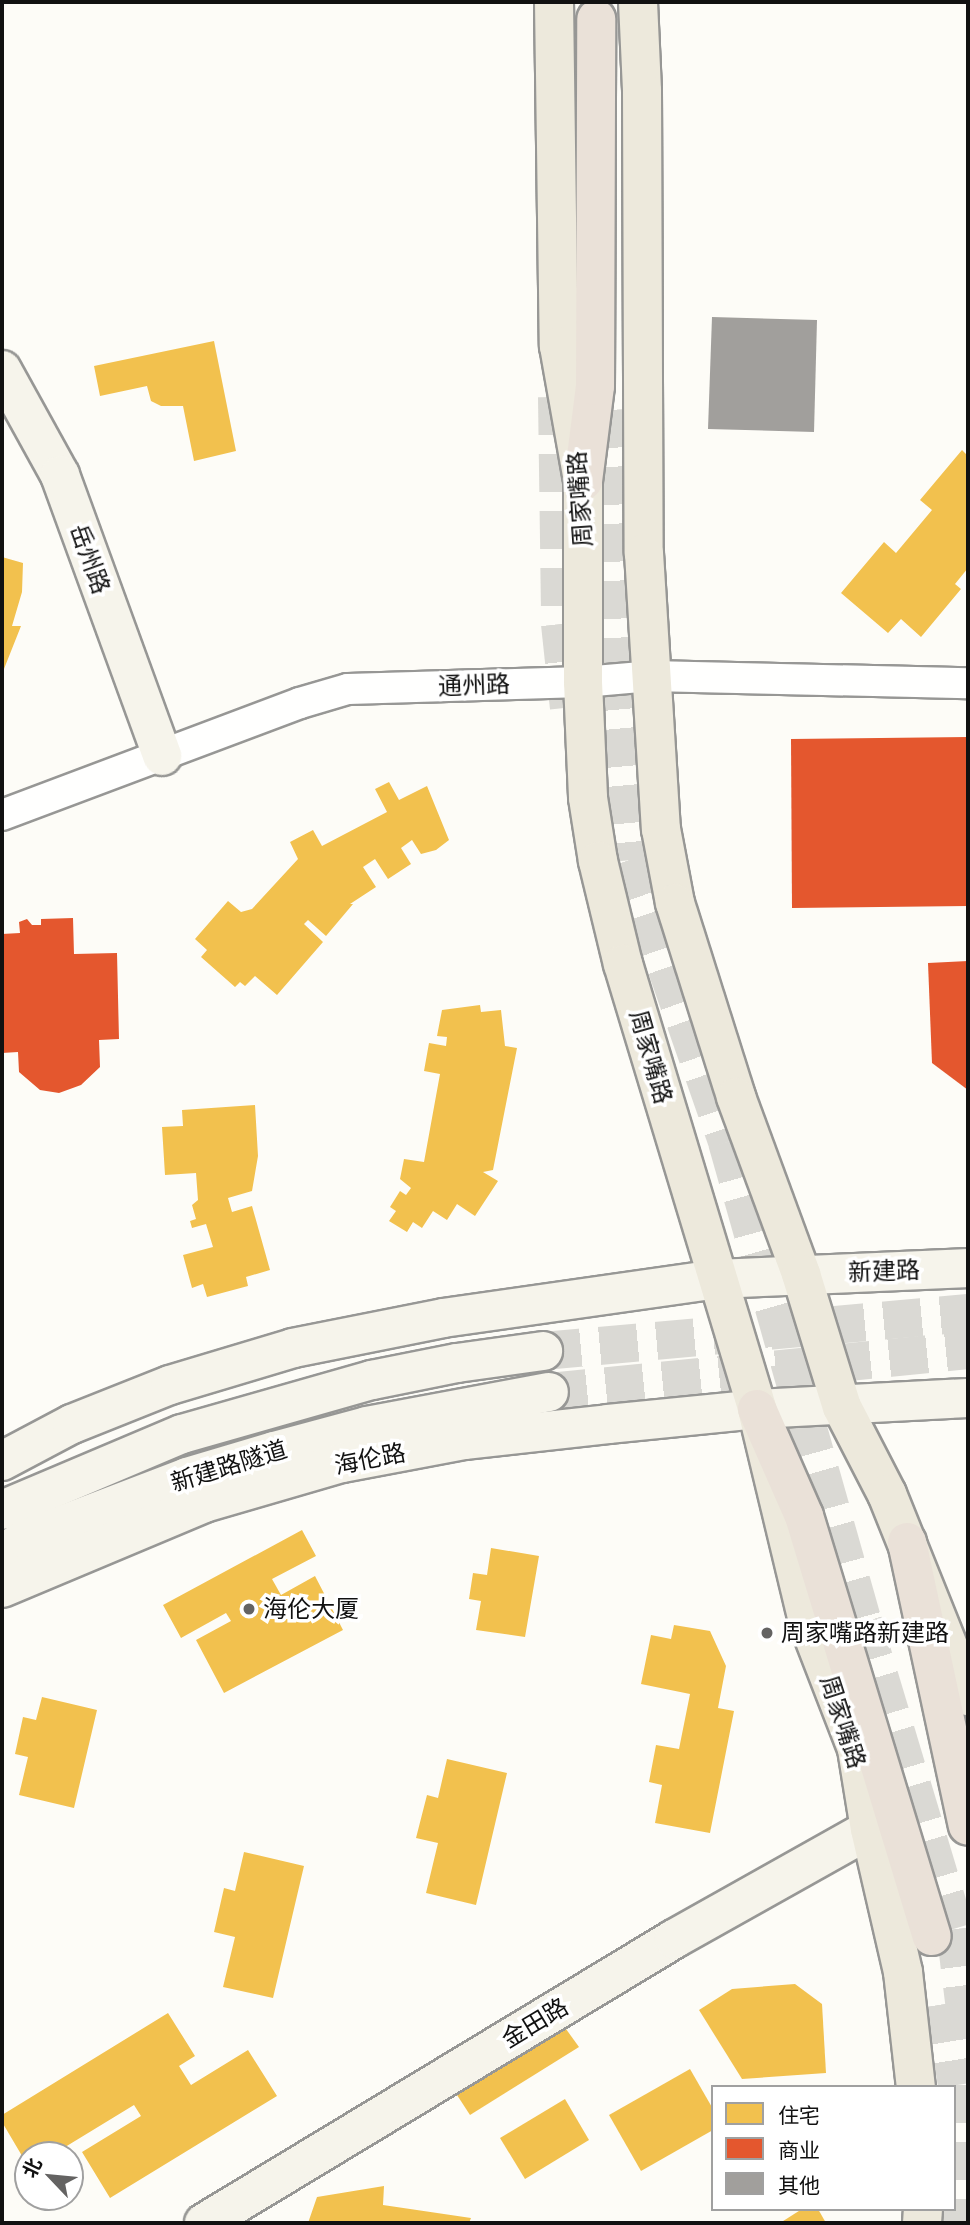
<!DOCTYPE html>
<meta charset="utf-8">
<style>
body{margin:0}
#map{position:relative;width:970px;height:2225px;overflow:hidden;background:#fdfcf7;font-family:"IBM Plex Serif","Noto Sans SC",serif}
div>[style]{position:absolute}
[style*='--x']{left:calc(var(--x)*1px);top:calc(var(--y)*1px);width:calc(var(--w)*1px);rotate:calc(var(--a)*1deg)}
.homes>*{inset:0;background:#f2c14e}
.shops>*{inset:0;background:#e4572e}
.building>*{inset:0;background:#a19f9c}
.secondary-tunnel>*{height:38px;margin-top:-19px;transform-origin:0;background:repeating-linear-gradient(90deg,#dad9d4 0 38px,transparent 0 57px)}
.highway-tunnel>*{height:38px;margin-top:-19px;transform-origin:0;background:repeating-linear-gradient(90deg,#dad9d4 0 38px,transparent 0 57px)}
.roads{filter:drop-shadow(2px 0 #979795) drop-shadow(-2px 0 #979795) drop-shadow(0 2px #979795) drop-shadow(0 -2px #979795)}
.street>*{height:30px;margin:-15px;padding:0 15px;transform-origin:15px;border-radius:15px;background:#fffffe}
.secondary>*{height:38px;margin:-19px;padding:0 19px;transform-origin:19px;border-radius:19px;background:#f6f4eb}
.primary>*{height:38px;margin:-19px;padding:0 19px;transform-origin:19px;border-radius:19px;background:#ede9dc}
.highway>*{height:38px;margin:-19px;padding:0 19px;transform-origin:19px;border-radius:19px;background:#eae1d8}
.dots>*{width:19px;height:19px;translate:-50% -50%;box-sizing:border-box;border:4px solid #fff;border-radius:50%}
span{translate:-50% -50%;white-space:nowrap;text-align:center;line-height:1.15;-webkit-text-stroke:7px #fff;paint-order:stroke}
.street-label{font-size:24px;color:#111}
.poi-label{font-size:24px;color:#111}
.left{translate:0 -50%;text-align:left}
.frame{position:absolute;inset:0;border:4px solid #111;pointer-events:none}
.legend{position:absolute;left:711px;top:2085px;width:245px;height:126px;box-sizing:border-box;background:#fff;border:2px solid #a0a0a0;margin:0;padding:9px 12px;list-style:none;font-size:21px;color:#111}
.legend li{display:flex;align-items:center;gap:14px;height:35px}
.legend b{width:35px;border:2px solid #a0a0a0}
.north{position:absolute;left:14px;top:2141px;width:70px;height:70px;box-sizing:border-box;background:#fff;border:2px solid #a0a0a0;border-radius:50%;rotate:296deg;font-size:19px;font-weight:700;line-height:28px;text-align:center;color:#111}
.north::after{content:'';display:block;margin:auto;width:24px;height:32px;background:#646362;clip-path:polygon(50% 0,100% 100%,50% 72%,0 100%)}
</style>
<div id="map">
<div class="homes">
<i style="clip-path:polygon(214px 341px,236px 451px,194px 461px,183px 406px,161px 406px,151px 401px,147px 386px,100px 396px,94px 366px)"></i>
<i style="clip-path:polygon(962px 450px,968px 456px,968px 568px,955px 584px,961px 589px,921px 637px,901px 619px,888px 633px,841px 593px,884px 542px,896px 553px,932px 510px,920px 500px)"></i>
<i style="clip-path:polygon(2px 557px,23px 563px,22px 592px,12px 626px,21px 626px,2px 674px)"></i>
<i style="clip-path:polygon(389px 782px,399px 800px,427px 786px,449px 840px,436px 850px,421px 854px,412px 840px,401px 848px,411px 864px,388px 879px,375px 859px,363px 867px,376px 887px,350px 904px,353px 904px,326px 936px,308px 920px,304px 924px,323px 942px,277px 995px,255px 976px,245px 986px,240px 982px,235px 987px,201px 957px,207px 950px,195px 939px,228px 901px,241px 912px,252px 909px,298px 859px,290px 842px,313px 830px,322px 846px,387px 812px,375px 789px)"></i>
<i style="clip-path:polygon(480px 1005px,481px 1012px,501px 1010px,505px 1046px,517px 1048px,493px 1170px,483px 1172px,498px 1181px,475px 1216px,457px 1204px,447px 1220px,433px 1211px,422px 1228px,413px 1222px,407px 1232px,389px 1221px,396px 1211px,390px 1207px,400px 1191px,406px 1195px,411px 1188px,400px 1179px,404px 1159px,424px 1162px,440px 1074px,424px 1071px,429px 1043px,446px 1046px,447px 1037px,437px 1036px,442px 1010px)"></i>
<i style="clip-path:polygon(255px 1105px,258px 1156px,252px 1191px,228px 1198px,232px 1212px,252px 1206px,270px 1270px,246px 1277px,248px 1286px,207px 1297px,203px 1284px,192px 1288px,183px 1255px,213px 1247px,206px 1224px,192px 1228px,190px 1221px,196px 1219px,192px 1205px,198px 1200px,196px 1173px,165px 1175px,162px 1127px,183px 1126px,182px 1110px)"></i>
<i style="clip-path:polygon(302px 1530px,316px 1556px,272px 1579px,281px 1595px,315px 1576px,343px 1630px,224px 1693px,196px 1640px,231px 1621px,226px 1613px,181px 1638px,163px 1605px)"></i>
<i style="clip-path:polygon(491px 1548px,539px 1556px,525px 1637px,476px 1630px,481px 1601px,469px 1599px,473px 1573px,487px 1575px)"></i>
<i style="clip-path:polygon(674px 1625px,710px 1631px,726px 1666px,718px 1708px,734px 1711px,710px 1833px,655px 1823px,662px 1785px,649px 1782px,656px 1745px,679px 1749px,690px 1694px,641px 1684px,651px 1635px,671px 1639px)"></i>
<i style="clip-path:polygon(42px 1697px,97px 1710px,74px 1808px,19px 1795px,28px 1757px,15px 1754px,23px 1717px,36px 1720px)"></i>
<i style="clip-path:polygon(447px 1759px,507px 1773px,476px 1905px,426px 1893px,438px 1843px,416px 1838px,427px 1795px,438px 1798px)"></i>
<i style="clip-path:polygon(244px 1852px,304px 1866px,273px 1998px,223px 1987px,235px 1937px,214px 1932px,224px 1888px,235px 1891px)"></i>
<i style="clip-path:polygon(795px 1984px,822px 2004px,826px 2073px,742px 2079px,699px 2010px,732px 1989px)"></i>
<i style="clip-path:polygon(168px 2013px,195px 2056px,179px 2066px,191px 2085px,248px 2050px,277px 2096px,110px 2198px,82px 2152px,141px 2116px,134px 2105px,52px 2155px,28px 2155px,28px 2166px,2px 2122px,2px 2115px)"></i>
<i style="clip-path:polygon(566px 2029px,579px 2047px,470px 2115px,457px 2095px)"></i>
<i style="clip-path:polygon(690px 2069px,713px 2109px,713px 2130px,641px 2171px,609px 2115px)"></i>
<i style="clip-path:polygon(565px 2099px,589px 2140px,525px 2179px,500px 2138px)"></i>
<i style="clip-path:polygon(384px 2186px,383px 2205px,471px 2218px,469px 2223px,308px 2223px,317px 2197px)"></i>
<i style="clip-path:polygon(802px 2209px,818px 2209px,826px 2223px,780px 2223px)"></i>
</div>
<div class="shops">
<i style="clip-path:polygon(968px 737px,968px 906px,792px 908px,791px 739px)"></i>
<i style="clip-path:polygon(73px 918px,74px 954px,117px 953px,119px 1039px,99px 1040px,100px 1067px,81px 1085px,59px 1093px,40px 1090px,19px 1072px,18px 1052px,2px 1053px,2px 934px,20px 933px,19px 922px,27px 919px,32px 925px,41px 925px,41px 919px)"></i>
<i style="clip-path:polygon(968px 961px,968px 1090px,932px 1063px,928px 963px)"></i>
</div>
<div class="building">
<i style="clip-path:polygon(712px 317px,817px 320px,814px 432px,708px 429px)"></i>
</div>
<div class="secondary-tunnel">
<i style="--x:543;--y:1351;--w:427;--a:-5.1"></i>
<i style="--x:549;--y:1392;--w:421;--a:-5.7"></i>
</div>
<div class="highway-tunnel">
<i style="--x:557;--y:397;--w:227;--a:89.2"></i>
<i style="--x:560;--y:624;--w:84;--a:83.9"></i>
<i style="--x:603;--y:410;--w:262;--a:88"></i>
<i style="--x:612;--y:672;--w:189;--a:84.8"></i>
<i style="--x:629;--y:860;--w:299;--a:70.8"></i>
<i style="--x:727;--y:1142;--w:499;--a:74.2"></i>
<i style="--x:863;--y:1622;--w:320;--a:73.3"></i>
<i style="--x:955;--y:1929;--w:105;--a:82.9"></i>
<i style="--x:944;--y:2004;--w:82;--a:80.9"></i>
<i style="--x:957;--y:2085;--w:138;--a:87.9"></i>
</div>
<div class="roads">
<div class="street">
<i style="--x:2;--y:815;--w:318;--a:-20.6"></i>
<i style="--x:300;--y:703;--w:50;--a:-16.3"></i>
<i style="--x:348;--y:689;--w:235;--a:-1.7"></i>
<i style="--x:583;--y:682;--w:68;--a:-5"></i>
<i style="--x:651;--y:676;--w:317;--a:1.3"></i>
</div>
<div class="secondary">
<i style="--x:2;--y:370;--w:120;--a:61.1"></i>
<i style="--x:60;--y:475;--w:299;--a:70"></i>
<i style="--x:2;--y:1461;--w:79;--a:-27.9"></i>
<i style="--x:72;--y:1424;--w:105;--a:-21.7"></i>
<i style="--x:170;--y:1385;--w:128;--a:-16.7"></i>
<i style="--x:293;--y:1348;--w:153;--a:-11.3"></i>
<i style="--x:443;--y:1318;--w:278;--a:-8.1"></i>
<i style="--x:718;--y:1279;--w:250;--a:-2.5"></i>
<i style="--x:2;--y:1510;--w:195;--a:-22.9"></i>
<i style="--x:182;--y:1434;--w:198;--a:-15.9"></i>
<i style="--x:372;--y:1380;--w:87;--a:-11.3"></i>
<i style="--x:457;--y:1363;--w:87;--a:-7.9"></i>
<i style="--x:2;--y:1554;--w:27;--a:-33"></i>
<i style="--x:25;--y:1539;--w:173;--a:-20.9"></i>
<i style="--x:187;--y:1477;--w:91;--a:-16.6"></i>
<i style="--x:274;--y:1451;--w:96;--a:-15"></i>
<i style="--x:367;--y:1426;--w:185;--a:-10.6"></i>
<i style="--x:2;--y:1588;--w:219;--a:-22.8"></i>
<i style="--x:204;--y:1503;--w:144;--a:-16.2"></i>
<i style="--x:342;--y:1463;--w:124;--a:-10.7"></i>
<i style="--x:464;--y:1440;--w:145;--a:-6.3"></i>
<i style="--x:608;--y:1424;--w:150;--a:-5.7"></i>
<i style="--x:757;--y:1409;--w:211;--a:-3"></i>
<i style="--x:204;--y:2223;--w:549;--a:-31.14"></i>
<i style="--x:674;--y:1939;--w:225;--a:-29.3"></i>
</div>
<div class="primary">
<i style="--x:554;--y:2;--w:344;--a:89.2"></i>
<i style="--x:559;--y:346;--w:137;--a:79.9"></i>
<i style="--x:583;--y:481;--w:201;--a:90"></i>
<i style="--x:583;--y:682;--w:116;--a:87.5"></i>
<i style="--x:588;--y:798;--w:64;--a:81"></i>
<i style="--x:598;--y:861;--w:106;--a:76.4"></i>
<i style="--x:623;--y:964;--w:465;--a:73.2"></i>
<i style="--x:757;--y:1409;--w:222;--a:76.5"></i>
<i style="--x:809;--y:1625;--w:133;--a:68.8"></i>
<i style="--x:857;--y:1749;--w:81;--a:80.8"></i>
<i style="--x:870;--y:1829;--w:147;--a:77"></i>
<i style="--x:903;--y:1972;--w:116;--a:83.6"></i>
<i style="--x:638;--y:2;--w:89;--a:87.4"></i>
<i style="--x:642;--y:91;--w:462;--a:89.8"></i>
<i style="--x:644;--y:553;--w:277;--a:86.5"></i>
<i style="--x:661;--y:829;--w:75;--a:79.3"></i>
<i style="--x:675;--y:903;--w:203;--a:72.5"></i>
<i style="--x:736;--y:1097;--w:189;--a:69.8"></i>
<i style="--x:801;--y:1274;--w:139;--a:72.9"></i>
<i style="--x:842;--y:1407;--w:98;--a:62.7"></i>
<i style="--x:887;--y:1494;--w:218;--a:68.1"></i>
<i style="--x:922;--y:2223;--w:14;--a:-86"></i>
</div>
<div class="highway">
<i style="--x:583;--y:481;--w:96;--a:-82.8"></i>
<i style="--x:595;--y:386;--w:367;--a:-89.8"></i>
<i style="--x:757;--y:1409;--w:117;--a:66.3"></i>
<i style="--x:804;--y:1516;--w:439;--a:73.1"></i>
<i style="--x:907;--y:1542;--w:290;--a:77.9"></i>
</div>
</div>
<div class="dots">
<i style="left:249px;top:1609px;background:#646362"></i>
<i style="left:767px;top:1633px;background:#646362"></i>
</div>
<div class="street-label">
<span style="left:580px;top:499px;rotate:-94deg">周家嘴路</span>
<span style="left:90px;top:559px;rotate:70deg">岳州路</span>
<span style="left:474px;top:685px;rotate:-2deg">通州路</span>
<span style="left:651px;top:1057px;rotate:74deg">周家嘴路</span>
<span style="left:884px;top:1271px;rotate:-2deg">新建路</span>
<span style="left:370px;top:1459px;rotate:-11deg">海伦路</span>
<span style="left:229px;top:1466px;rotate:-17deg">新建路隧道</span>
<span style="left:843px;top:1722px;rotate:72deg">周家嘴路</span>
<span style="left:535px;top:2023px;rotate:-31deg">金田路</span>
</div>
<div class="poi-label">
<span class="left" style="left:263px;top:1609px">海伦大厦</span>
<span class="left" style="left:781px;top:1633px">周家嘴路新建路</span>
</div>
<div class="frame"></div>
<ul class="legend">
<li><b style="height:19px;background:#f2c14e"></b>住宅</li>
<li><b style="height:19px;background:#e4572e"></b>商业</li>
<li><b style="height:19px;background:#a19f9c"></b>其他</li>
</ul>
<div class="north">北</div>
</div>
